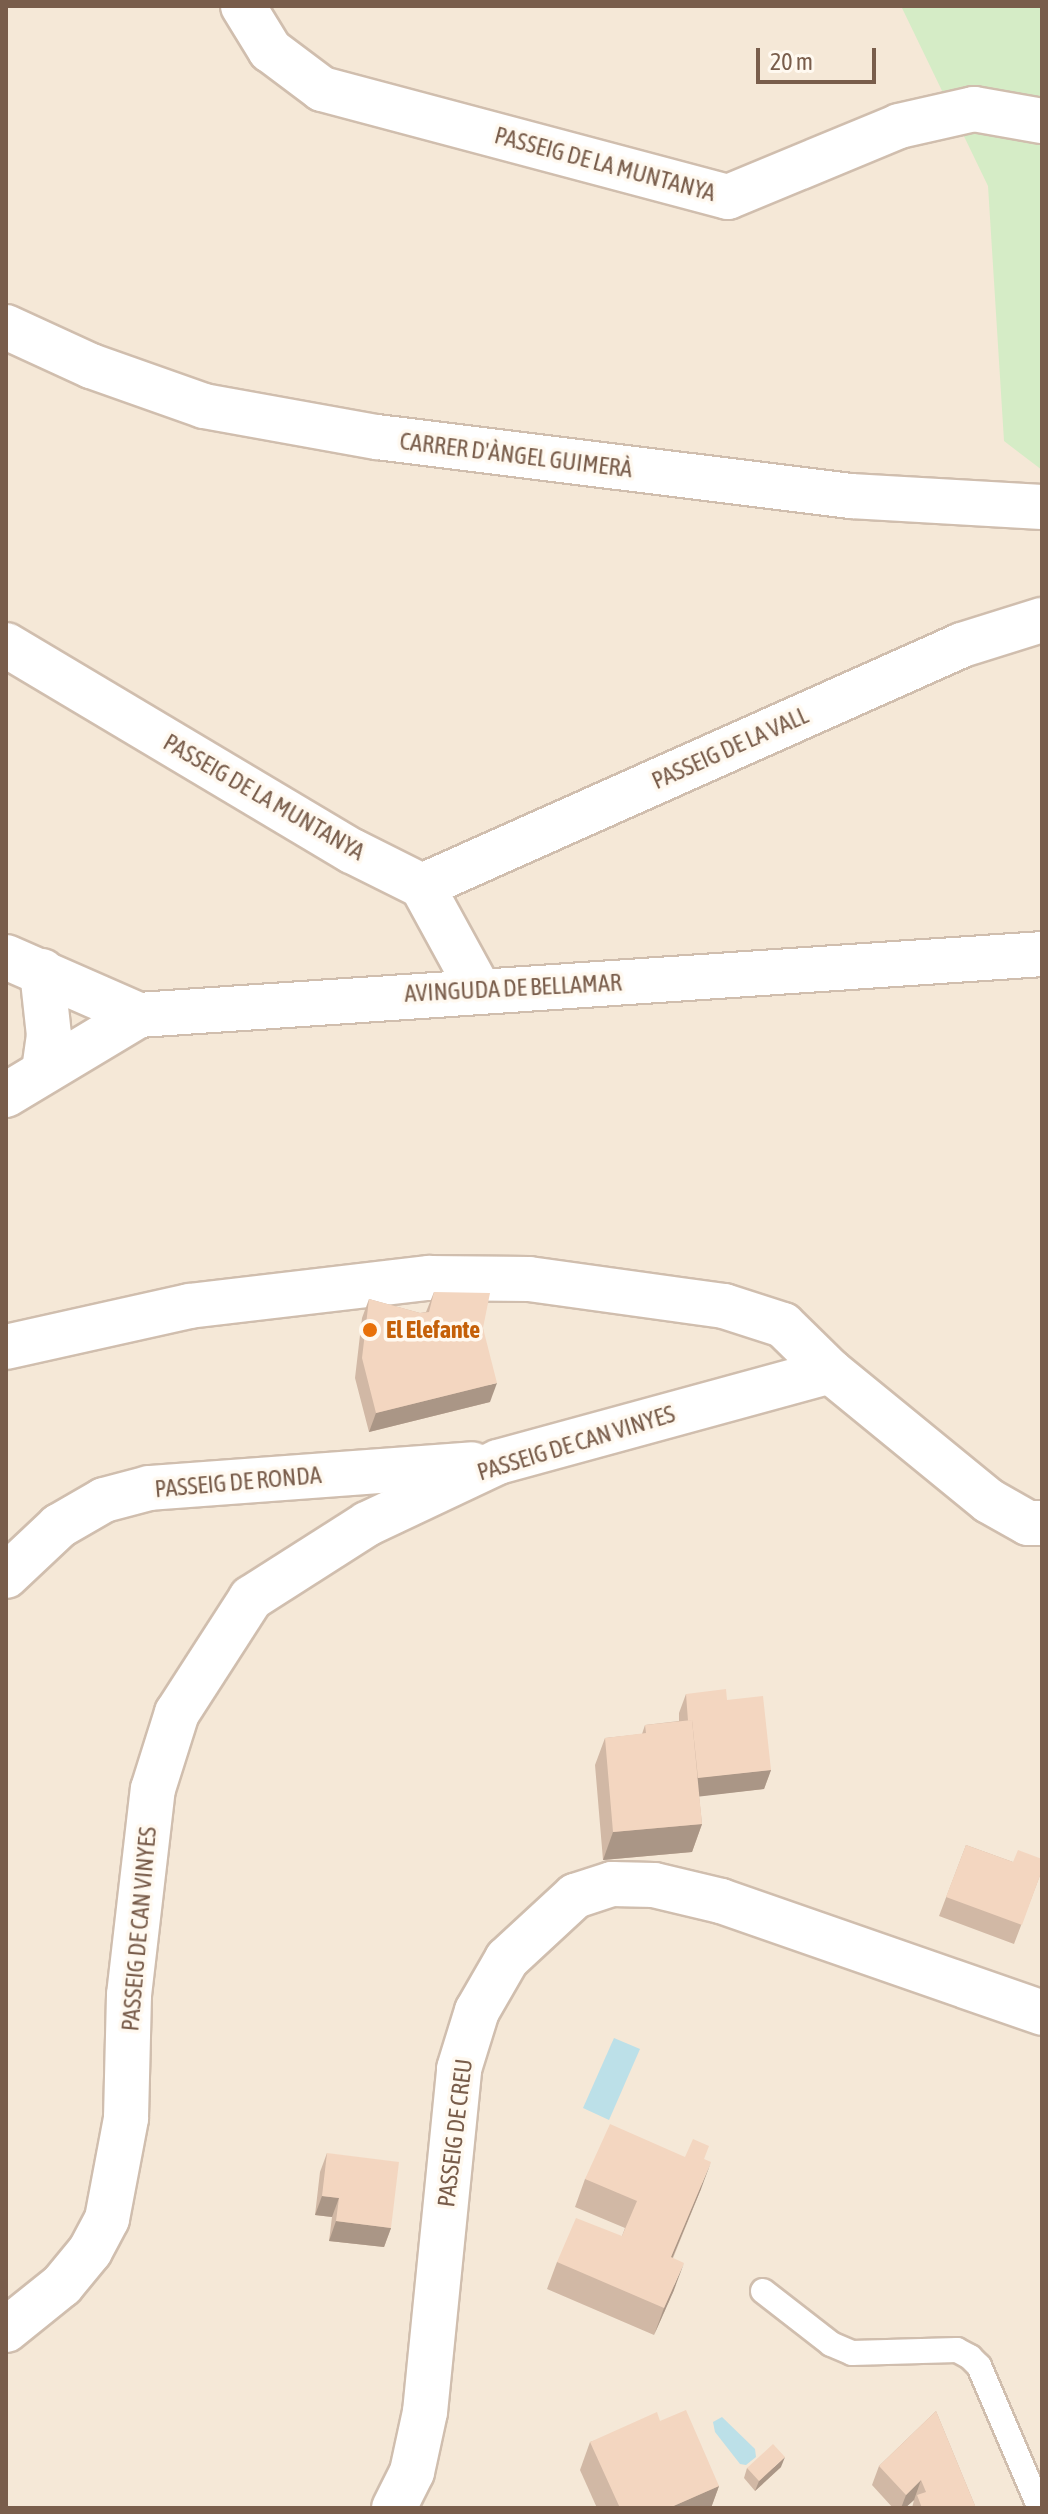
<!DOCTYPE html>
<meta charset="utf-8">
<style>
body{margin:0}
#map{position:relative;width:1048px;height:2514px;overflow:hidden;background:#fdf6e9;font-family:"Asap Condensed",sans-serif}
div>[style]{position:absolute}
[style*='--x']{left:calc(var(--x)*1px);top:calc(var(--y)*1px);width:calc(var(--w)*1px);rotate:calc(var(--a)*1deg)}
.residential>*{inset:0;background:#f5e8d7}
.green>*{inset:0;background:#d5ecc6}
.water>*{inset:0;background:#bce0e8}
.roads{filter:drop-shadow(2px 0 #d0beae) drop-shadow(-2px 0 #d0beae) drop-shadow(0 2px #d0beae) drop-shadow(0 -2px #d0beae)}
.service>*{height:24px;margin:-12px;padding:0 12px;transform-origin:12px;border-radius:12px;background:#fff}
.minor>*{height:44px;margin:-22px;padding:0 22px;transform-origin:22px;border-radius:22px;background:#fff}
.wall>*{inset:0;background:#d1b8a5}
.shaded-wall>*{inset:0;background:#aa9686}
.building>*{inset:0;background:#f3d6c0}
.dots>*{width:22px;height:22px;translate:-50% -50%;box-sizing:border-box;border:4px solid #fff9f0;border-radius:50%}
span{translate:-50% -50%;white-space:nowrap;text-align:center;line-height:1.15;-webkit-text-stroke:7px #fff9f0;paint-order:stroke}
.street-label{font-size:24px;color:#795d4b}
.food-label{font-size:24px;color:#c56008;font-weight:700}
.left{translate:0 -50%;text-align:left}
.frame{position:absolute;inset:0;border:8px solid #795d4b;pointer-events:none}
.scale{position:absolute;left:756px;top:48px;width:120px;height:36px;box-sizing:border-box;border:4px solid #795d4b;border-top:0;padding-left:10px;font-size:24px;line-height:28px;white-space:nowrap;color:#795d4b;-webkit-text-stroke:6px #fff9f0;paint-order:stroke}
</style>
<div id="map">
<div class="residential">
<i style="clip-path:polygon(6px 6px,1042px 6px,1042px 2508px,6px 2508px)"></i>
</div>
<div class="green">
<i style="clip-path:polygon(1042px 6px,1042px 470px,1004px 441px,988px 186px,902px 8px)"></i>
</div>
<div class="water">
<i style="clip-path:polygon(614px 2038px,640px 2049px,609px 2120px,583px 2108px)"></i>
<i style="clip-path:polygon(722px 2417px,755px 2449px,756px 2457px,746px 2465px,740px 2464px,715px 2432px,713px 2422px)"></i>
</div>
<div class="roads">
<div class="service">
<i style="--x:763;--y:2291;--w:86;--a:37.9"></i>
<i style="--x:831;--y:2344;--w:23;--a:23"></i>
<i style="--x:852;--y:2353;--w:105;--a:-1.6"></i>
<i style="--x:957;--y:2350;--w:15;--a:28"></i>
<i style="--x:970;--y:2357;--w:13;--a:45"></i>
<i style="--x:979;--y:2366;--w:155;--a:66.8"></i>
</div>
<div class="minor">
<i style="--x:243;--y:6;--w:52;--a:58.5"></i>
<i style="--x:270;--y:50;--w:65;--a:36.9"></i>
<i style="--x:322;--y:89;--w:420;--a:14.9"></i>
<i style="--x:728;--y:197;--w:185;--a:-22.5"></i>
<i style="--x:899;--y:126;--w:77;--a:-12.8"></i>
<i style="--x:974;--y:109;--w:69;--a:10"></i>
<i style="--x:6;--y:327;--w:94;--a:24.6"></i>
<i style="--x:91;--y:366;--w:120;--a:19.5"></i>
<i style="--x:204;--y:406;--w:176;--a:10.2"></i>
<i style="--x:377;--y:437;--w:478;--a:7.1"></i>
<i style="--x:851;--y:496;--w:191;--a:3.3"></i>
<i style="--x:6;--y:645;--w:403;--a:30.8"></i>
<i style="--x:352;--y:851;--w:78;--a:26.6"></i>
<i style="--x:422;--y:886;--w:119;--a:61.3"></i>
<i style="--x:422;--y:886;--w:591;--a:-24.05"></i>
<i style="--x:962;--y:645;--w:84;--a:-17.4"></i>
<i style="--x:6;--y:957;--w:145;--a:23.6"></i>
<i style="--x:42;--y:971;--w:64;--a:83.8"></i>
<i style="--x:49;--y:1035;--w:36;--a:98"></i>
<i style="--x:6;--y:1095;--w:155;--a:-31"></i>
<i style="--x:139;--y:1015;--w:905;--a:-3.86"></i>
<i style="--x:6;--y:1347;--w:188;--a:-12.6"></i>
<i style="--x:189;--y:1306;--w:242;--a:-6.7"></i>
<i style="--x:429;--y:1278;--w:100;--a:0.6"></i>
<i style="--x:529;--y:1279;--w:197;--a:7.9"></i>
<i style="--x:724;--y:1306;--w:62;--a:17.9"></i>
<i style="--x:783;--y:1325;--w:66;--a:44.4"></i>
<i style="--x:830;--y:1371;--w:205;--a:39.3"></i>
<i style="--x:989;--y:1501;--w:45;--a:29.4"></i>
<i style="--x:1028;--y:1523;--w:14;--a:0"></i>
<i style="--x:6;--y:1576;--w:73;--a:-43.3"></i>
<i style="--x:59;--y:1526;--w:52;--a:-30"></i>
<i style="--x:104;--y:1500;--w:47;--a:-14.9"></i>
<i style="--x:149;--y:1488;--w:324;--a:-4.2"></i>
<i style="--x:6;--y:2330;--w:72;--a:-38.8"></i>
<i style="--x:62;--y:2285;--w:44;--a:-50.5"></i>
<i style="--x:90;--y:2251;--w:36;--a:-62"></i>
<i style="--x:107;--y:2219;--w:103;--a:-79.3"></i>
<i style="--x:126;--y:2118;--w:123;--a:-88.6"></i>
<i style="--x:129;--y:1995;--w:207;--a:-83.4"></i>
<i style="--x:153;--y:1789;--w:80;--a:-72.5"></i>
<i style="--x:177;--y:1713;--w:137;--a:-57.2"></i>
<i style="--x:251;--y:1598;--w:138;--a:-32.5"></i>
<i style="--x:367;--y:1524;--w:145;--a:-25.3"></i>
<i style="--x:498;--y:1462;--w:344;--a:-15.3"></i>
<i style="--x:394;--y:2508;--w:40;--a:-63.4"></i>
<i style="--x:412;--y:2472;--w:61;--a:-77.8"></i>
<i style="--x:425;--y:2412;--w:345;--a:-84.3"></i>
<i style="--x:459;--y:2069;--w:61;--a:-72.8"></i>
<i style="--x:477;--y:2011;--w:60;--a:-60"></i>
<i style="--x:507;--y:1959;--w:93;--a:-42.8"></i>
<i style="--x:575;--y:1896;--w:39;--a:-18"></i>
<i style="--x:612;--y:1884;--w:42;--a:1.4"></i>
<i style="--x:654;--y:1885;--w:69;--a:13.4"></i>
<i style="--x:721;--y:1901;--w:340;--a:19.2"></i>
</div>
</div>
<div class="wall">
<i style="clip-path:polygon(434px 1292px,483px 1328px,490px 1402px,369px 1432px,355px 1378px,362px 1318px,369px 1299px,420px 1313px,426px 1312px)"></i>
<i style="clip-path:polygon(686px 1694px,727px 1700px,771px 1770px,764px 1789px,699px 1796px,702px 1824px,692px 1852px,603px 1860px,595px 1765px,605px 1738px,642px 1734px,645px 1725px,679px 1721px,679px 1713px)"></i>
<i style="clip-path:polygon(966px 1845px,1013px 1862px,1042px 1870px,1014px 1944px,939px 1916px)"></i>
<i style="clip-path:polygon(327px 2153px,391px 2228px,384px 2247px,329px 2241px,332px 2217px,315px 2215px,320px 2172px)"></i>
<i style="clip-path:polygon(685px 2157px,704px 2159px,701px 2189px,673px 2258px,674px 2290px,654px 2335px,547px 2289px,557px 2262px,622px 2236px,625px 2228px,575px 2207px,585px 2179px)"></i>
<i style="clip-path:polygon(936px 2411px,976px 2508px,912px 2508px,914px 2500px,905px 2508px,893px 2508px,872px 2485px,879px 2466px)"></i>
<i style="clip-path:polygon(660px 2421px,719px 2486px,711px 2508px,597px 2508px,580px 2470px,590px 2442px)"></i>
<i style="clip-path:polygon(781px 2467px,755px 2491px,744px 2478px,747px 2468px)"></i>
</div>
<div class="shaded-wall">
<i style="clip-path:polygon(497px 1383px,490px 1402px,369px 1432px,376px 1413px)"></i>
<i style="clip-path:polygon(771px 1770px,764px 1789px,687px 1798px,694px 1778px)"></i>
<i style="clip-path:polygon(702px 1824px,692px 1852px,603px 1860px,613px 1832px)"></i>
<i style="clip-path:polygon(711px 2162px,701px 2189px,661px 2285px,671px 2257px)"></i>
<i style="clip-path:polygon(322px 2196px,339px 2198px,332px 2217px,315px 2215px)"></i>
<i style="clip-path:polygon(336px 2221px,391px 2228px,384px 2247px,329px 2241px)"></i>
<i style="clip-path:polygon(684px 2263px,674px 2290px,654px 2335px,664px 2308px)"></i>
<i style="clip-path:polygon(785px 2457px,781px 2467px,755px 2491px,759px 2481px)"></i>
<i style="clip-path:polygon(921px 2480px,914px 2500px,905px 2508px,901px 2508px,906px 2495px)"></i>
<i style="clip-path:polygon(719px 2486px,711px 2508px,669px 2508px)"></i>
</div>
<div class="building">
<i style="clip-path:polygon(434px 1292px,490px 1293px,483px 1328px,497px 1383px,376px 1413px,362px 1358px,369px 1299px,420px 1313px,429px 1312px)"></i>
<i style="clip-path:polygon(726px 1689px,727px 1700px,763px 1696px,771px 1770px,698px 1778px,692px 1720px,688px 1721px,686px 1694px)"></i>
<i style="clip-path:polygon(692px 1720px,702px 1824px,613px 1832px,605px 1738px,646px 1733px,645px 1725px)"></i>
<i style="clip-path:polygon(966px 1845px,1013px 1862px,1018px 1850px,1042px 1859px,1042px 1870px,1022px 1925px,946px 1897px)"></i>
<i style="clip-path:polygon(610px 2124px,685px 2157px,693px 2139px,709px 2146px,704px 2159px,711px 2162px,671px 2257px,684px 2263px,664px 2308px,557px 2262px,576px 2218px,622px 2236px,637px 2201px,585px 2179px)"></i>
<i style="clip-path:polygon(327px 2153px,399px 2162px,391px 2228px,336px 2221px,339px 2198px,322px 2196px)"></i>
<i style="clip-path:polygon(686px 2410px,719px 2486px,669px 2508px,620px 2508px,590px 2442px,657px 2412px,660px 2421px)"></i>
<i style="clip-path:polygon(936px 2411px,976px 2508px,922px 2508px,917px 2495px,926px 2492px,921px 2480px,906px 2495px,879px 2466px)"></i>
<i style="clip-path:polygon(773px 2444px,785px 2457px,759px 2481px,747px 2468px)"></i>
</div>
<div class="dots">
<i style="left:370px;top:1330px;background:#e8710a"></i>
</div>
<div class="street-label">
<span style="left:605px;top:164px;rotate:15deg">PASSEIG DE LA MUNTANYA</span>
<span style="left:516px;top:455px;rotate:7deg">CARRER D'ÀNGEL GUIMERÀ</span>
<span style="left:730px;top:748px;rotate:-24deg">PASSEIG DE LA VALL</span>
<span style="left:264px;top:797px;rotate:30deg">PASSEIG DE LA MUNTANYA</span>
<span style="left:513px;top:988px;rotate:-3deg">AVINGUDA DE BELLAMAR</span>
<span style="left:576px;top:1443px;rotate:-17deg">PASSEIG DE CAN VINYES</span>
<span style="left:238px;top:1482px;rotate:-5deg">PASSEIG DE RONDA</span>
<span style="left:139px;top:1929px;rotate:-85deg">PASSEIG DE CAN VINYES</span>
<span style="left:455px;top:2133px;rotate:-83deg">PASSEIG DE CREU</span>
</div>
<div class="food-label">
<span class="left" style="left:386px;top:1330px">El Elefante</span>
</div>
<div class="frame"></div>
<div class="scale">20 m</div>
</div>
